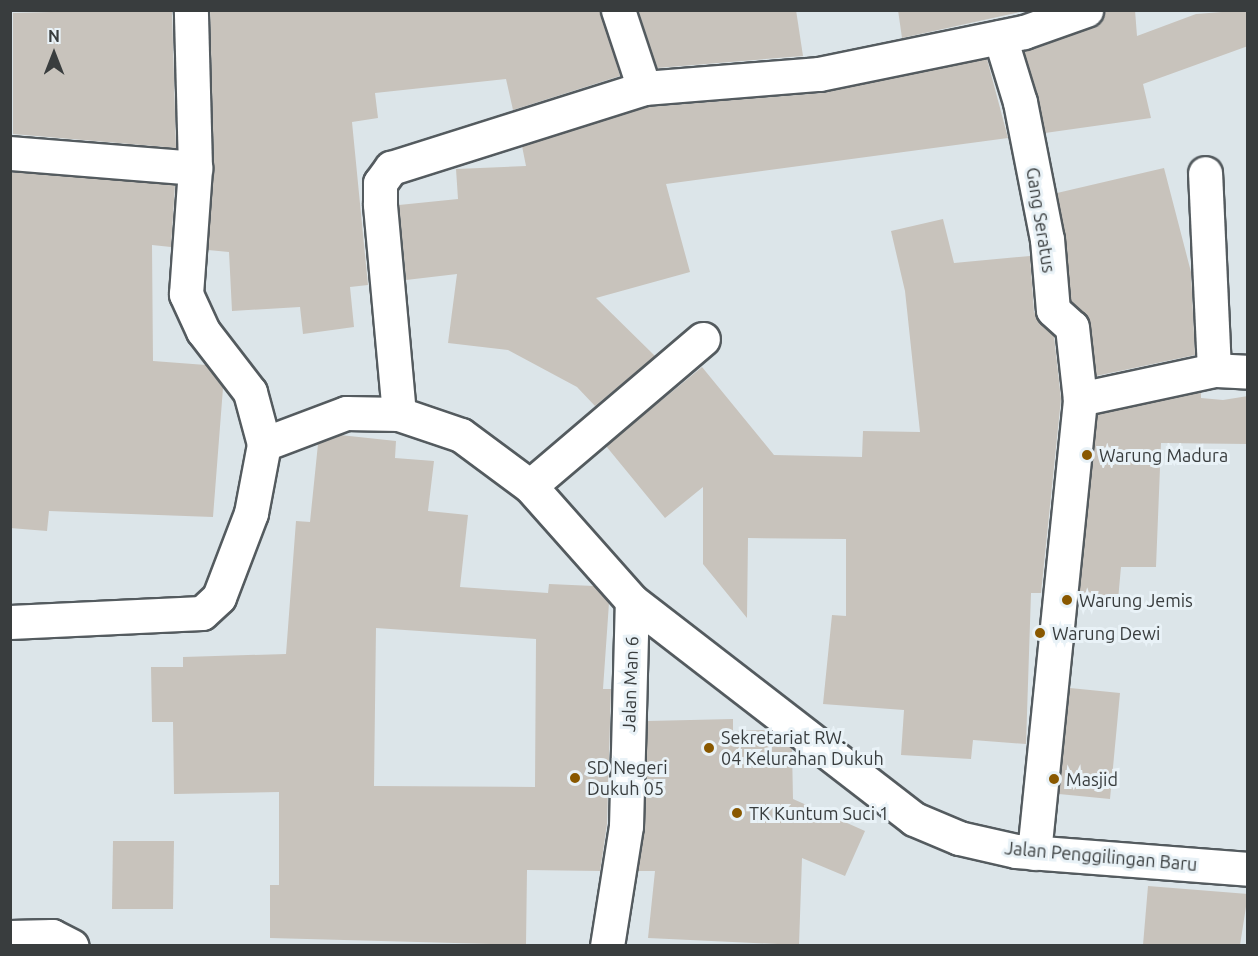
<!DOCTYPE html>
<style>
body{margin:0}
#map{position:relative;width:1258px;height:956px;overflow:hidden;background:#dce5e9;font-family:Ubuntu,sans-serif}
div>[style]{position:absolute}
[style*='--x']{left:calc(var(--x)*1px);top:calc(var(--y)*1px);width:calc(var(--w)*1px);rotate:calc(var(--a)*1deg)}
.building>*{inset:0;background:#c8c3bc}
.roads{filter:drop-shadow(2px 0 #545b5f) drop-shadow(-2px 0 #545b5f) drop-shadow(0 2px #545b5f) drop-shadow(0 -2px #545b5f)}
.minor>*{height:33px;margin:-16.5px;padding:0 16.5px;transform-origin:16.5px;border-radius:16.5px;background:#fff}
.dots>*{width:16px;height:16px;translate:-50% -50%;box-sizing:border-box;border:3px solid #e9f2f7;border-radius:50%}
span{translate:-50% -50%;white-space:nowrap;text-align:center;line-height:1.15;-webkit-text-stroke:6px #e9f2f7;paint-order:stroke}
.street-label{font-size:18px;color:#393d3e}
.poi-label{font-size:18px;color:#393d3e}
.left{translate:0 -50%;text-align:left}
.frame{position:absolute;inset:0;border:12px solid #393d3e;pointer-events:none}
.north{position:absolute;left:24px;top:24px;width:60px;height:60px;-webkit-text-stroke:4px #e9f2f7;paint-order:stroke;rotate:0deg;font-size:16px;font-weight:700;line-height:24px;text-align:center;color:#393d3e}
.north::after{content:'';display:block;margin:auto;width:21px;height:27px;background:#393d3e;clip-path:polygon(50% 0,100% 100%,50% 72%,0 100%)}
</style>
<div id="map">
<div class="building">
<i style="clip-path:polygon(127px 10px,172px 10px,176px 148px,13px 134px,13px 13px)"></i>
<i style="clip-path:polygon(210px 10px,600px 10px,620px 76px,513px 110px,506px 79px,375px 93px,378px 118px,352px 122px,368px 285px,350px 287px,354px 327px,303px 334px,300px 307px,232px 311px,229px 252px,208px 250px,214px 168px)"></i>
<i style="clip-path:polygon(638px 10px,796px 10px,803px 56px,657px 68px)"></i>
<i style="clip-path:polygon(898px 10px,1029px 10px,902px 38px)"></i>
<i style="clip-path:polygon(1104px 10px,1135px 10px,1137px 36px,1196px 14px,1248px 10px,1248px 46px,1143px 84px,1151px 118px,1045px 133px,1024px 51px,1092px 28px)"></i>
<i style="clip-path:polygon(987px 59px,1008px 138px,666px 184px,690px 272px,596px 298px,655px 356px,595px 406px,577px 387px,508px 350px,448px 343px,457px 274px,406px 280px,399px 205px,458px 199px,456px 169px,526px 166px,522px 146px,648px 107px,821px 93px)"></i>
<i style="clip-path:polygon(1164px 168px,1191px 272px,1195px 355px,1096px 376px,1090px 324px,1071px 301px,1057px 193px)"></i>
<i style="clip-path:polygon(10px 172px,175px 185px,171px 247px,152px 245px,153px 361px,206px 365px,223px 388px,213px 517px,49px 511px,47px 531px,10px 528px)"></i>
<i style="clip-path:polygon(943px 219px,954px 263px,1030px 256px,1034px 312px,1054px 336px,1061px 399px,1041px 593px,1031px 593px,1026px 744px,973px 740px,971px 759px,901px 755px,904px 710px,823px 704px,832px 615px,846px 616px,846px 539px,748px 538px,747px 618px,703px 564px,703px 487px,665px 518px,606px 446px,702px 367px,774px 455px,862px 457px,863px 431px,920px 432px,905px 291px,891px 231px)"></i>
<i style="clip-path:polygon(1201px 392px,1201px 398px,1223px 400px,1248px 396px,1248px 444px,1161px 443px,1156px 567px,1121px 567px,1118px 600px,1079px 596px,1097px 414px)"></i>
<i style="clip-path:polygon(evenodd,340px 435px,396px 441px,395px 458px,434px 461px,428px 511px,468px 515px,460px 587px,548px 593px,549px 584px,594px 586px,609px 603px,603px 689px,611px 689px,607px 824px,600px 871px,527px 870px,526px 945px,270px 938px,270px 885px,279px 885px,279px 792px,174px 794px,173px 722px,152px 722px,151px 667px,183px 667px,183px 657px,286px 654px,296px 521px,310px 522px,318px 444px,340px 435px,376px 628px,536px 639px,535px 787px,374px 786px,376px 628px)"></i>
<i style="clip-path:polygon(1070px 688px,1120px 693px,1110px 799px,1059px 794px)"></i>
<i style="clip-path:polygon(733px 719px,733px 731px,768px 730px,792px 749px,793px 799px,865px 831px,845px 876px,802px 858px,799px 945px,648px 938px,655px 871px,638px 871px,648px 721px)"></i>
<i style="clip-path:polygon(113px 841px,174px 841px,173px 909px,112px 909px)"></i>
<i style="clip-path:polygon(1148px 886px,1248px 894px,1240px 945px,1143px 945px)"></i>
</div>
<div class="roads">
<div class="minor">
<i style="--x:618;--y:10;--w:82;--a:71.6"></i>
<i style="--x:1000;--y:37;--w:68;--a:72.9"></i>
<i style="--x:1020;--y:102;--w:140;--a:78.9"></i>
<i style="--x:1047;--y:239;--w:71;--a:85.2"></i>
<i style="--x:1053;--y:310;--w:25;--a:42"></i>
<i style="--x:1072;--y:327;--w:72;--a:83.7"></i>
<i style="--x:10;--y:153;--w:186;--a:4.6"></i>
<i style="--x:1214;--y:370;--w:34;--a:3"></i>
<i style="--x:399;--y:414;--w:211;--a:-95.2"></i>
<i style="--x:380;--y:204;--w:21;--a:-90"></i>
<i style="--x:380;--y:183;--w:19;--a:-54"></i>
<i style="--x:391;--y:168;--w:265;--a:-17.5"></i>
<i style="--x:644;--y:88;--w:176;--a:-4.6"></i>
<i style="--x:819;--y:74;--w:209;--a:-11.6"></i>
<i style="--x:1024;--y:32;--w:66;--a:-19.5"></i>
<i style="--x:264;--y:444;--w:88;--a:-20.7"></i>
<i style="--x:346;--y:413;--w:53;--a:1.1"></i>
<i style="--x:399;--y:414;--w:65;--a:18.7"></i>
<i style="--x:461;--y:435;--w:86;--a:36.5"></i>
<i style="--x:530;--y:486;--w:154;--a:48.4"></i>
<i style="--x:632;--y:601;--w:356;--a:37.7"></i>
<i style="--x:914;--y:819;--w:49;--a:22.9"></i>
<i style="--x:959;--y:838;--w:58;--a:12.8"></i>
<i style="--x:1016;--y:851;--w:233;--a:4.4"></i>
<i style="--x:530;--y:486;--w:227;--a:-40.4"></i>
<i style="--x:10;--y:622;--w:192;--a:-2.7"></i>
<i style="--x:202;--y:613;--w:23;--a:-43"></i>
<i style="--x:219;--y:597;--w:90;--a:-69.1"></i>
<i style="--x:251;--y:513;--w:70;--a:-79.3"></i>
<i style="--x:264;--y:444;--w:54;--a:-105.1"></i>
<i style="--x:250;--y:392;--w:77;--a:-127.6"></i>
<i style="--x:203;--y:331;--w:41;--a:-114.7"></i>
<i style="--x:186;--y:294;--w:126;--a:-85.9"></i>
<i style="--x:195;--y:168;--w:158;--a:-91.5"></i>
<i style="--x:1034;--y:853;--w:456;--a:-84.2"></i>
<i style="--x:1080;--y:399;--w:137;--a:-12.2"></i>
<i style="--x:1214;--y:370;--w:197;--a:-92.6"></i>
<i style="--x:10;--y:937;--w:42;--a:-1.4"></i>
<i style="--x:52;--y:936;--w:22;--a:27"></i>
<i style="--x:607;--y:946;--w:121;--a:-81"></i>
<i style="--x:626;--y:826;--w:225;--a:-88.5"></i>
</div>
</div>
<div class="dots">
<i style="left:1087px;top:455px;background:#895800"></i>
<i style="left:1067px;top:600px;background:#895800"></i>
<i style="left:1040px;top:633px;background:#895800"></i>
<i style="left:709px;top:748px;background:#895800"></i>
<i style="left:575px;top:778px;background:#895800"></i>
<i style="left:1054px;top:779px;background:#895800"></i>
<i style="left:737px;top:813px;background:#895800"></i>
</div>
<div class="street-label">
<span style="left:1041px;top:220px;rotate:81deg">Gang Seratus</span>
<span style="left:630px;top:684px;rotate:-88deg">Jalan Man 6</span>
<span style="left:1101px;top:856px;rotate:5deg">Jalan Penggilingan Baru</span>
</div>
<div class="poi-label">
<span class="left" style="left:1099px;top:455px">Warung Madura</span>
<span class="left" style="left:1079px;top:600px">Warung Jemis</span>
<span class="left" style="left:1052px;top:633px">Warung Dewi</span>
<span class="left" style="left:721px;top:748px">Sekretariat RW.<br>04 Kelurahan Dukuh</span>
<span class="left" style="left:587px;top:778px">SD Negeri<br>Dukuh 05</span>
<span class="left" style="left:1066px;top:779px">Masjid</span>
<span class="left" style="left:749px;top:813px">TK Kuntum Suci 1</span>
</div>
<div class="frame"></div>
<div class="north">N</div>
</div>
